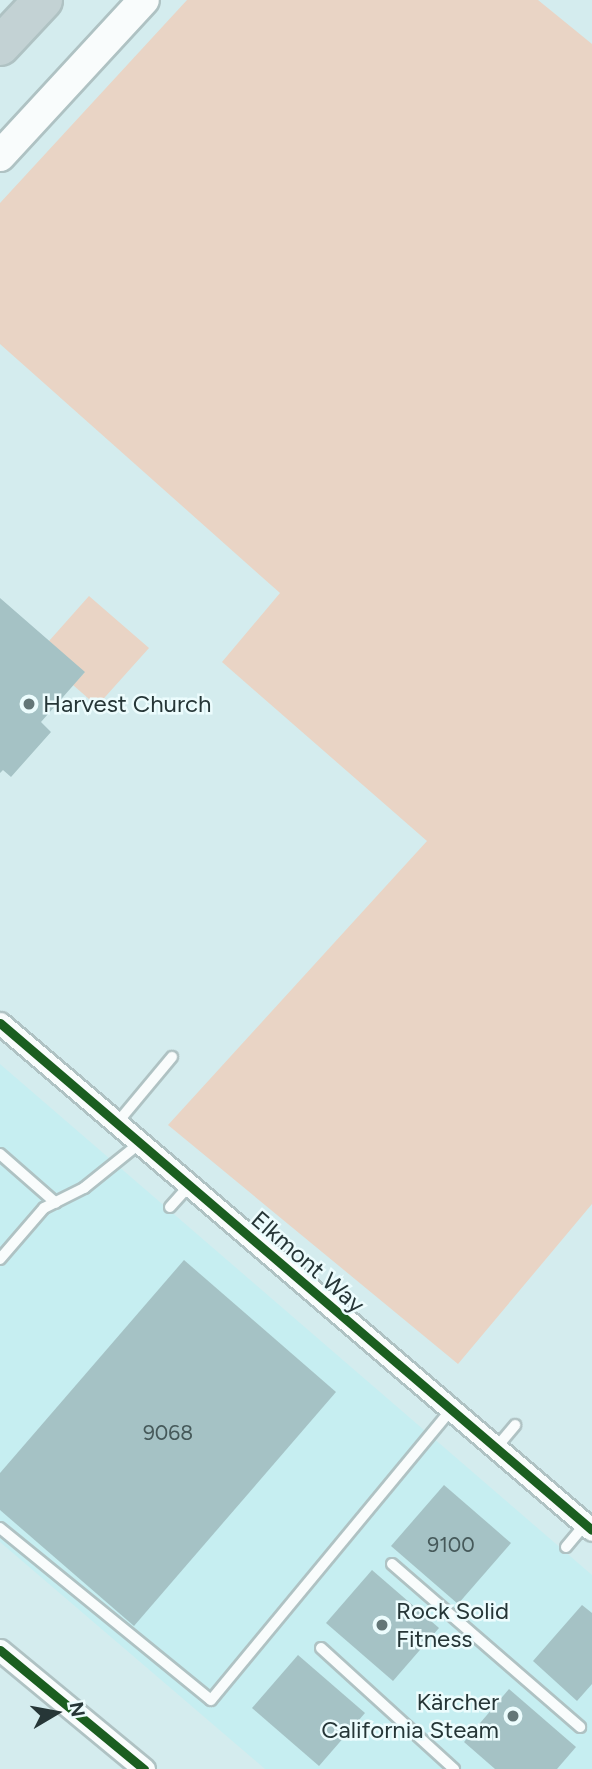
<!DOCTYPE html>
<meta charset="utf-8">
<style>
body{margin:0}
#map{position:relative;width:592px;height:1769px;overflow:hidden;background:#d4ecee;font-family:Figtree,sans-serif}
div>[style]{position:absolute}
[style*='--x']{left:calc(var(--x)*1px);top:calc(var(--y)*1px);width:calc(var(--w)*1px);rotate:calc(var(--a)*1deg)}
.built>*{inset:0;background:#c6eef1}
.green>*{inset:0;background:#e9d4c5}
.building>*{inset:0;background:#a5c2c5}
.roads{filter:drop-shadow(2px 0 #afc2c3) drop-shadow(-2px 0 #afc2c3) drop-shadow(0 2px #afc2c3) drop-shadow(0 -2px #afc2c3)}
.lane>*{height:10px;margin:-5px;padding:0 5px;transform-origin:5px;border-radius:5px;background:#f9fcfc}
.street>*{height:21px;margin:-10.5px;padding:0 10.5px;transform-origin:10.5px;border-radius:10.5px;background:#f9fcfc}
.secondary>*{height:30px;margin:-15px;padding:0 15px;transform-origin:15px;border-radius:15px;background:#f9fcfc}
.highway>*{height:38px;margin:-19px;padding:0 19px;transform-origin:19px;border-radius:19px;background:#c3d2d4}
.cycleway>*{height:9px;margin:-4.5px;padding:0 4.5px;transform-origin:4.5px;border-radius:4.5px;background:#1b5e20}
.dots>*{width:19px;height:19px;translate:-50% -50%;box-sizing:border-box;border:4px solid #ecfcfd;border-radius:50%}
span{translate:-50% -50%;white-space:nowrap;text-align:center;line-height:1.15;-webkit-text-stroke:5px #ecfcfd;paint-order:stroke}
.number-label{font-size:21px;color:#46595a}
.number-label span{-webkit-text-stroke-width:0}
.poi-label{font-size:24px;color:#263637}
.left{translate:0 -50%;text-align:left}
.right{translate:-100% -50%;text-align:right}
.street-label{font-size:24px;color:#263637}
.north{position:absolute;left:21px;top:1678px;width:70px;height:70px;-webkit-text-stroke:5px #ecfcfd;paint-order:stroke;rotate:80deg;font-size:19px;font-weight:700;line-height:28px;text-align:center;color:#263637}
.north::after{content:'';display:block;margin:auto;width:24px;height:32px;background:#263637;clip-path:polygon(50% 0,100% 100%,50% 72%,0 100%)}
</style>
<div id="map">
<div class="built">
<i style="clip-path:polygon(0 1064px,592px 1575px,592px 1769px,265px 1769px,0 1542px)"></i>
</div>
<div class="green">
<i style="clip-path:polygon(187px 0,538px 0,592px 44px,592px 1204px,458px 1364px,168px 1125px,427px 841px,222px 662px,280px 593px,0 344px,0 203px)"></i>
<i style="clip-path:polygon(89px 596px,149px 648px,97px 706px,73px 685px,84px 673px,49px 641px)"></i>
</div>
<div class="building">
<i style="clip-path:polygon(0 598px,85px 672px,41px 722px,51px 732px,11px 777px,3px 770px,0 773px)"></i>
<i style="clip-path:polygon(184px 1260px,336px 1392px,134px 1626px,0 1510px,0 1473px)"></i>
<i style="clip-path:polygon(444px 1485px,511px 1543px,458px 1604px,391px 1546px)"></i>
<i style="clip-path:polygon(372px 1570px,439px 1628px,393px 1681px,326px 1623px)"></i>
<i style="clip-path:polygon(582px 1605px,592px 1613px,592px 1684px,577px 1701px,533px 1661px)"></i>
<i style="clip-path:polygon(298px 1655px,365px 1713px,319px 1766px,252px 1708px)"></i>
<i style="clip-path:polygon(509px 1689px,576px 1747px,557px 1769px,495px 1769px,464px 1742px)"></i>
</div>
<div class="roads">
<div class="lane">
<i style="--x:117;--y:1123;--w:86;--a:-50.2"></i>
<i style="--x:0;--y:1154;--w:74;--a:41.2"></i>
<i style="--x:170;--y:1207;--w:30;--a:-48"></i>
<i style="--x:0;--y:1259;--w:67;--a:-49.2"></i>
<i style="--x:44;--y:1208;--w:45;--a:-26.6"></i>
<i style="--x:84;--y:1188;--w:72;--a:-38.8"></i>
<i style="--x:496;--y:1448;--w:30;--a:-50"></i>
<i style="--x:0;--y:1528;--w:272;--a:39.2"></i>
<i style="--x:211;--y:1700;--w:376;--a:-50.4"></i>
<i style="--x:566;--y:1547;--w:30;--a:-50"></i>
<i style="--x:392;--y:1564;--w:249;--a:40.9"></i>
<i style="--x:321;--y:1648;--w:180;--a:42.3"></i>
</div>
<div class="street">
<i style="--x:0;--y:1023;--w:779;--a:40.58"></i>
<i style="--x:0;--y:1650;--w:187;--a:39.6"></i>
</div>
<div class="secondary">
<i style="--x:0;--y:156;--w:212;--a:-47.3"></i>
</div>
<div class="highway">
<i style="--x:0;--y:46;--w:63;--a:-46.9"></i>
</div>
</div>
<div class="cycleway">
<i style="--x:0;--y:1023;--w:779;--a:40.58"></i>
<i style="--x:0;--y:1650;--w:187;--a:39.6"></i>
</div>
<div class="dots">
<i style="left:29px;top:704px;background:#637677"></i>
<i style="left:382px;top:1625px;background:#637677"></i>
<i style="left:513px;top:1716px;background:#637677"></i>
</div>
<div class="number-label">
<span style="left:168px;top:1433px">9068</span>
<span style="left:451px;top:1545px">9100</span>
</div>
<div class="poi-label">
<span class="left" style="left:43px;top:704px">Harvest Church</span>
<span class="left" style="left:396px;top:1625px">Rock Solid<br>Fitness</span>
<span class="right" style="left:499px;top:1716px">Kärcher<br>California Steam</span>
</div>
<div class="street-label">
<span style="left:308px;top:1262px;rotate:41deg">Elkmont Way</span>
</div>
<div class="north">N</div>
</div>
